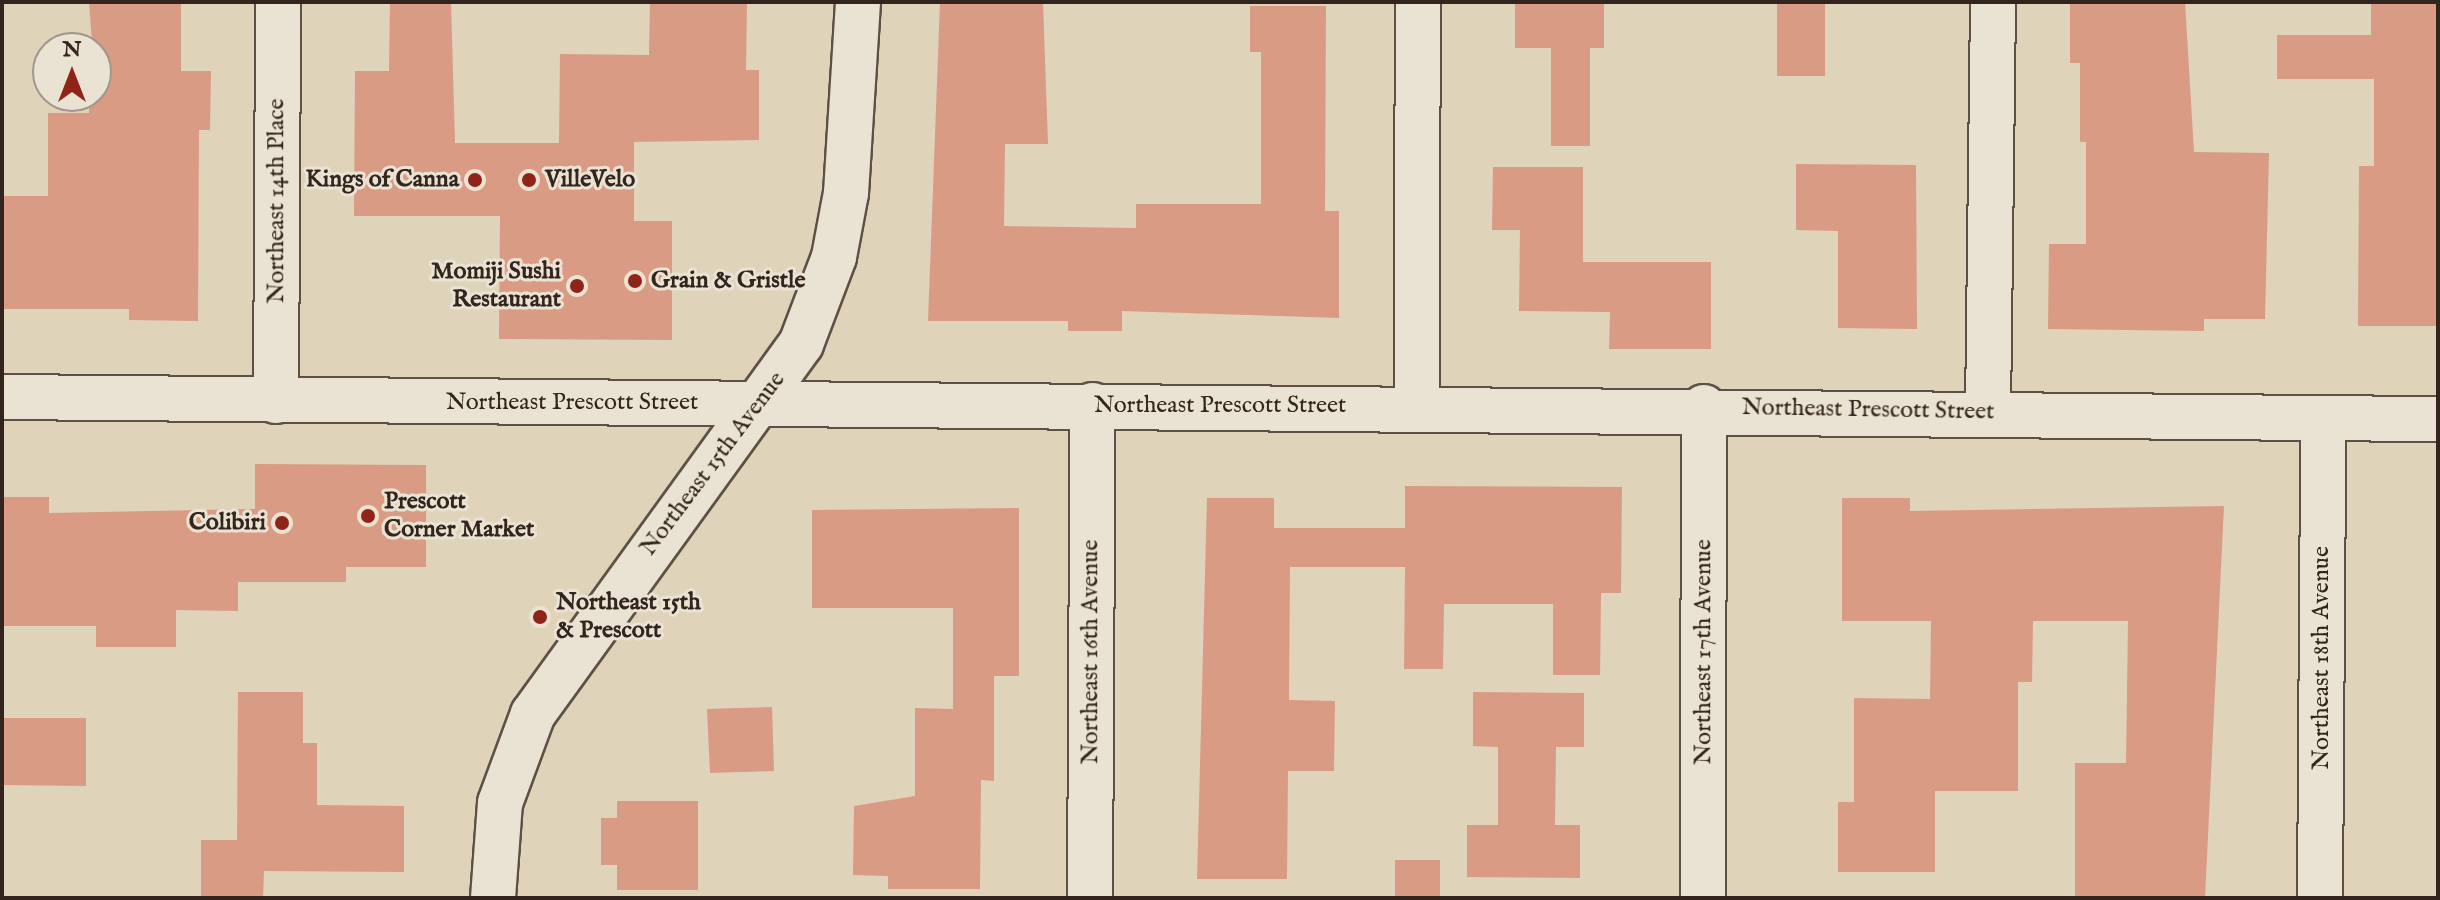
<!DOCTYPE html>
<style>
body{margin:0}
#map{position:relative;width:2440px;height:900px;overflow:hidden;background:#dfd3b9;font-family:"IM FELL English",serif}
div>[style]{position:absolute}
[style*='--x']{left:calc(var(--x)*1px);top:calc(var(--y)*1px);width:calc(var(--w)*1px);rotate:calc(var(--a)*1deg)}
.building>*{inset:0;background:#d99b83}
.roads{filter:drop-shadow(2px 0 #5e5044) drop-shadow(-2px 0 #5e5044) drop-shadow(0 2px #5e5044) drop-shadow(0 -2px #5e5044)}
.minor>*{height:44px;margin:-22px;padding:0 22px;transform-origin:22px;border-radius:22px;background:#eae2d2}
.dots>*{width:22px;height:22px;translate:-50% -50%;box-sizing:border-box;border:4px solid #eae2d2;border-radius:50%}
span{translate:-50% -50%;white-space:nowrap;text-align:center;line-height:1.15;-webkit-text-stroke:6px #eae2d2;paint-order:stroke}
.poi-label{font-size:24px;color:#33241d;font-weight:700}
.right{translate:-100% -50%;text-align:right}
.left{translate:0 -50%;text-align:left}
.street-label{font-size:24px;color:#33241d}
.frame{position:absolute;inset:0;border:4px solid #33241d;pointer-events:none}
.north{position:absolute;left:32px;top:32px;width:80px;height:80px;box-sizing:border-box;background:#eae2d2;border:2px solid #a1968a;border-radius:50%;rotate:0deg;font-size:22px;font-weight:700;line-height:32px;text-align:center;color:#33241d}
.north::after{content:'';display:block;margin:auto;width:28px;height:36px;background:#8f2418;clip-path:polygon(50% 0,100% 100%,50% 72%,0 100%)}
</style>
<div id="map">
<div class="building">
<i style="clip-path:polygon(89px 2px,181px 2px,181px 71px,211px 71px,210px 130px,199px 130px,198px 321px,129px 320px,129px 309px,2px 309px,2px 196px,48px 196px,48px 113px,89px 113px,89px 96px,96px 96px)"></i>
<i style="clip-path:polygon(390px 2px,451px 2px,455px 143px,559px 143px,560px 54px,649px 55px,650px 2px,747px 2px,746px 70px,759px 70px,759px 140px,634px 142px,634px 221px,672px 221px,672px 340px,499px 339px,500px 216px,354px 216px,355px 71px,389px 71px)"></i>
<i style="clip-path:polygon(940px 2px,1043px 2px,1048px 144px,1005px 144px,1004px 226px,1136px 228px,1136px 204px,1261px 204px,1261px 52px,1250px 52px,1250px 6px,1326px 6px,1325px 211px,1339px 211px,1339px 318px,1122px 311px,1122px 331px,1068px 331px,1068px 321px,928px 321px)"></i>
<i style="clip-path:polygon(1515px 2px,1604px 2px,1604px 48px,1590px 48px,1590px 146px,1551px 146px,1551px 48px,1515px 48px)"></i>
<i style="clip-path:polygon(1777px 2px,1825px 2px,1825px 76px,1777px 76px)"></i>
<i style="clip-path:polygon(2070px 2px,2185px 2px,2194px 152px,2269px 153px,2265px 319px,2204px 319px,2204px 331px,2048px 329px,2049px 244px,2086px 244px,2086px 142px,2080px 142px,2080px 63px,2070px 63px)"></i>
<i style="clip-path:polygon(2371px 2px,2438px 2px,2438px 326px,2358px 326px,2359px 166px,2374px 166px,2374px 79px,2277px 79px,2277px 35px,2371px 35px)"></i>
<i style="clip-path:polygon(1796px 164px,1916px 165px,1917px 329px,1838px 328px,1838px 231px,1796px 230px)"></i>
<i style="clip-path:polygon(1493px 167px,1583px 167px,1583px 262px,1711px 262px,1711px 349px,1609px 349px,1610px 312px,1519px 311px,1520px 230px,1492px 230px)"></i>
<i style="clip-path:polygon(255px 464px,426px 465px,426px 567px,346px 567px,346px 582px,238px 582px,238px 611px,176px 610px,176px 647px,96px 647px,96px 626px,2px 626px,2px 497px,49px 497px,49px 513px,255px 509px)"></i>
<i style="clip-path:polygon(1405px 486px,1622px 487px,1621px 593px,1601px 593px,1600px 675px,1553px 675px,1553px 604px,1444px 604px,1443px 669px,1404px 669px,1405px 567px,1290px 567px,1289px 700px,1335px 701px,1334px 771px,1288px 771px,1287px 879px,1197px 879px,1207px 498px,1274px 498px,1274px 528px,1405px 528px)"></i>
<i style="clip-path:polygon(1842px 498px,1910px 498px,1910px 511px,2224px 506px,2205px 898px,2075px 898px,2075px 763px,2126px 763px,2128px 621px,2033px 621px,2032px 682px,2018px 682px,2018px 791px,1935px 791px,1935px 872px,1838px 872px,1838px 802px,1854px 802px,1854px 698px,1930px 699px,1931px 621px,1842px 621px)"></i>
<i style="clip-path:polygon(1019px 508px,1019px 676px,994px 676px,994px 781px,981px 780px,980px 889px,888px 889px,888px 876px,853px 875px,854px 806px,915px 796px,915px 708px,953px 709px,953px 608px,812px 608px,812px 510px)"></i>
<i style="clip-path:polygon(238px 692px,303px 692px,303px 743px,317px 743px,317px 805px,404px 806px,404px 872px,264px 871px,263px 898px,201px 898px,201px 840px,237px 840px)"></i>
<i style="clip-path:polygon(1473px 692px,1584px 693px,1584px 747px,1556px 747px,1555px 825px,1580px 825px,1580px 878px,1467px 877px,1467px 825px,1498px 825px,1498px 747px,1473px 746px)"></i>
<i style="clip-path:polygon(772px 707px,774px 771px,710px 773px,707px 709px)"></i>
<i style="clip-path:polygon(2px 718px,86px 718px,86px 786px,2px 785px)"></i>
<i style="clip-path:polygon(617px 801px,698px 801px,698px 890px,617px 890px,617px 865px,601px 865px,601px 818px,617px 818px)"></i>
<i style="clip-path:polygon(1395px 860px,1440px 860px,1440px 898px,1395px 898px)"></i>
</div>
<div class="roads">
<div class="minor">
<i style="--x:2;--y:397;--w:2436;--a:0.52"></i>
<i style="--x:276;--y:401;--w:399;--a:-89.7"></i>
<i style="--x:1417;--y:407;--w:405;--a:-89.9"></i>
<i style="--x:1988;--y:412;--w:410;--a:-89.3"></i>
<i style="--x:493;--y:898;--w:95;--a:-85.8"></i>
<i style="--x:500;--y:803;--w:95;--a:-69.7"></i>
<i style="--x:533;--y:714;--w:457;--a:-54.1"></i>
<i style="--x:801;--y:344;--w:93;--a:-69.2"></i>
<i style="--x:834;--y:257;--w:65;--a:-79.4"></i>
<i style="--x:846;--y:193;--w:191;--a:-86.4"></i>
<i style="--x:1090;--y:898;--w:493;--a:-89.7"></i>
<i style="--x:1703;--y:898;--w:491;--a:-89.9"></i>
<i style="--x:2320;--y:898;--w:480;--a:-89.6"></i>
</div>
</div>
<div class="dots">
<i style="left:475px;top:180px;background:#8f2418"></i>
<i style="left:529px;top:180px;background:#8f2418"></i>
<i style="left:635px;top:281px;background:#8f2418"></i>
<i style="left:577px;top:286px;background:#8f2418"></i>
<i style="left:368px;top:516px;background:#8f2418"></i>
<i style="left:282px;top:523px;background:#8f2418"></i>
<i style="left:540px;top:617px;background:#8f2418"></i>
</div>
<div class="poi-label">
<span class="right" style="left:459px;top:180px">Kings of Canna</span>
<span class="left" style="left:545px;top:180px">VilleVelo</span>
<span class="right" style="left:561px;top:286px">Momiji Sushi<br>Restaurant</span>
<span class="left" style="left:651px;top:281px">Grain &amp; Gristle</span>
<span class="left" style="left:384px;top:516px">Prescott<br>Corner Market</span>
<span class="right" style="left:266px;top:523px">Colibiri</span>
<span class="left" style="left:556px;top:617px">Northeast 15th<br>&amp; Prescott</span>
</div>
<div class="street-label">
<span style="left:277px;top:201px;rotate:-90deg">Northeast 14th Place</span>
<span style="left:572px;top:403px">Northeast Prescott Street</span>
<span style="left:1220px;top:406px">Northeast Prescott Street</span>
<span style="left:1868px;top:410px;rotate:1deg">Northeast Prescott Street</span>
<span style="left:713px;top:464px;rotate:-53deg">Northeast 15th Avenue</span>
<span style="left:1091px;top:652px;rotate:-90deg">Northeast 16th Avenue</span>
<span style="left:1704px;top:652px;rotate:-90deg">Northeast 17th Avenue</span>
<span style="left:2322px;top:658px;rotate:-90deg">Northeast 18th Avenue</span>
</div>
<div class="frame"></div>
<div class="north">N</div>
</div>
